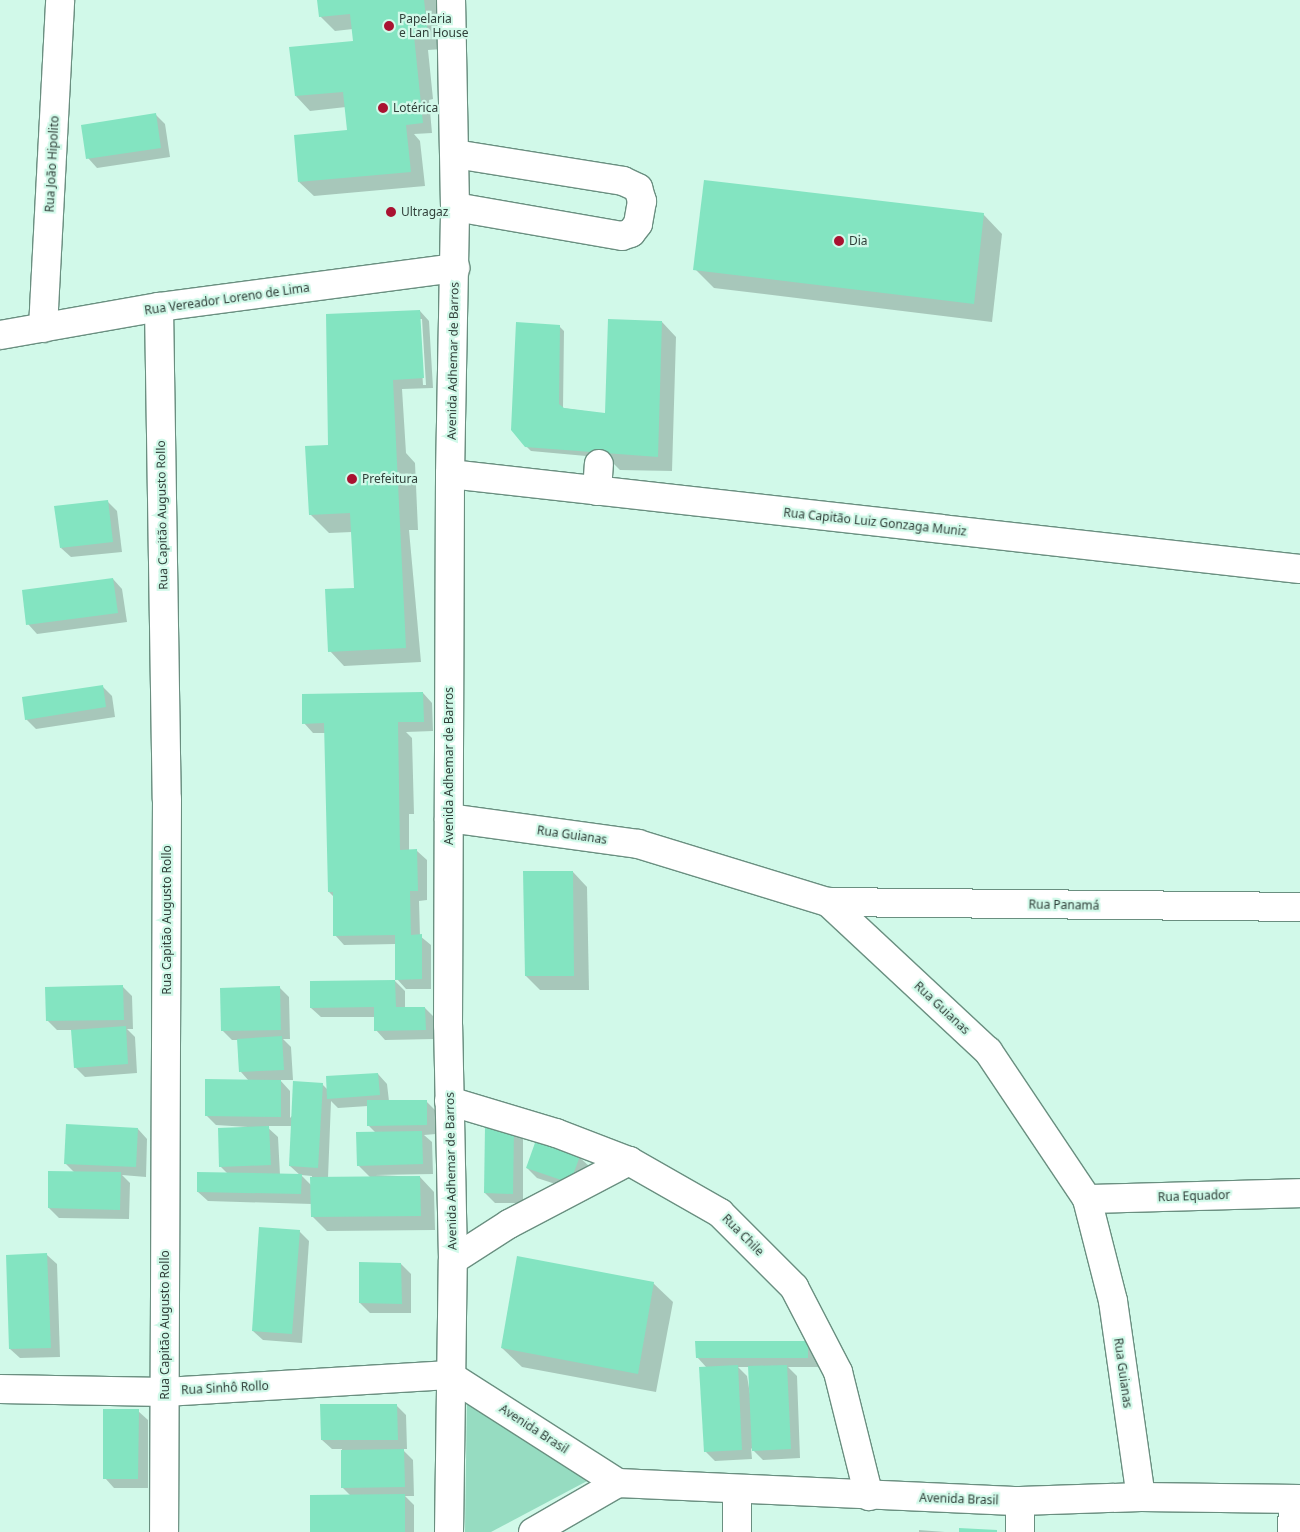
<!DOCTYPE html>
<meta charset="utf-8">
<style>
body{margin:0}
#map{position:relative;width:1300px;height:1532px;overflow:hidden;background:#d1f9e9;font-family:"Noto Sans",sans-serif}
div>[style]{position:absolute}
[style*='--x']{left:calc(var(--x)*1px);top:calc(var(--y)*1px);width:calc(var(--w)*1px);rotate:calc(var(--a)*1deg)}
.green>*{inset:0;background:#96dcc1}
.shadow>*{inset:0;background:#0003}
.building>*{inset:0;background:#83e4c1}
.roads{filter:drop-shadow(1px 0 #6a8f80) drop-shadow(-1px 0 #6a8f80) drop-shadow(0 1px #6a8f80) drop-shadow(0 -1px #6a8f80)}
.minor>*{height:28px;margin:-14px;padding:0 14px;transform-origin:14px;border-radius:14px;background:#fff}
.major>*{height:28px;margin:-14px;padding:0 14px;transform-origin:14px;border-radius:14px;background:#fff}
.dots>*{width:14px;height:14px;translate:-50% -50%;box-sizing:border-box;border:2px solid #d1f9e9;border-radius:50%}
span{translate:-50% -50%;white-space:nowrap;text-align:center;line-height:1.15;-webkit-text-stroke:4.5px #d1f9e9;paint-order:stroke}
.poi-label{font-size:12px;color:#31403a}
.left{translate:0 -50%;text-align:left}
.street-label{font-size:12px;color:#31403a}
</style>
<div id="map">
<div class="green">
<i style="clip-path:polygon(467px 1394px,589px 1480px,491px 1532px,465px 1532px)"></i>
</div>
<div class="shadow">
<i style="clip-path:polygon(318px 0,437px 0,442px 49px,428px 50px,433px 99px,429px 100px,432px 133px,414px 134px,420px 141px,425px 186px,314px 196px,299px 182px,350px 131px,346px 107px,310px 111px,296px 96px,354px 42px,353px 29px,335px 31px,320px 16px)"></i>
<i style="clip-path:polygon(156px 115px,165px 124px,170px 157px,97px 168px,88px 158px)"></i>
<i style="clip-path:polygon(983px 214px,1002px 234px,992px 322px,714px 288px,695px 269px)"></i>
<i style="clip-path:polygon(evenodd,420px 311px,429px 321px,433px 388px,402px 389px,406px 453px,415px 463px,418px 530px,409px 530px,421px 662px,344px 666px,330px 651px,357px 589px,352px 532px,329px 533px,310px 514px,329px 446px,420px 311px,419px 319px,422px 319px,426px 385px,423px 385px,419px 319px)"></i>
<i style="clip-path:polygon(662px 322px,676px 337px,672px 471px,620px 470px,608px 458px,531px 451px,526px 446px,559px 326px,564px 331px,563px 408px,605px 414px)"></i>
<i style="clip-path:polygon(107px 501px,117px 511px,122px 552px,71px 557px,61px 548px)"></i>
<i style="clip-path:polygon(113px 579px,122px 589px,127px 622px,37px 634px,28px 624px)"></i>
<i style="clip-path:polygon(102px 686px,112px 696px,115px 717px,36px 729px,26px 719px)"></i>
<i style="clip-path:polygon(423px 693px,432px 703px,433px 731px,406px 732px,412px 738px,414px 814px,409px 814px,409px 851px,417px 851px,427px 860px,427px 900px,419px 901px,420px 936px,431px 945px,431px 989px,406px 989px,397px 979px,396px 944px,344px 945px,335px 935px,334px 897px,329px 892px,326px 733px,313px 733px,304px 723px)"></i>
<i style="clip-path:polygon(573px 872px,587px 887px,589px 990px,540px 990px,526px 976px)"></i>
<i style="clip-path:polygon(395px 981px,405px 991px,405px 1008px,425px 1008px,435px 1018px,435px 1039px,385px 1040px,376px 1030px,375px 1017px,321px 1017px,311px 1008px)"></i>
<i style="clip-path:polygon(123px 987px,132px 996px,133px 1029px,127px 1029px,135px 1037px,137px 1073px,85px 1077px,75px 1067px,72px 1030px,57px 1030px,47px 1020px)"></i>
<i style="clip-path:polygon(evenodd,279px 987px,289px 997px,290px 1039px,283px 1039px,291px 1047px,293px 1080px,280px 1080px,290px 1091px,290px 1118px,322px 1084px,328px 1090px,378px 1074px,387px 1084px,389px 1101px,426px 1101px,436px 1111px,436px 1134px,424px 1135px,432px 1142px,433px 1174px,375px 1175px,420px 1177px,434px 1192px,435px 1230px,327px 1231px,312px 1216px,312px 1204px,208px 1201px,198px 1192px,228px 1174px,220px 1166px,263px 1128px,216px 1125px,206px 1115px,249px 1081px,241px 1072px,238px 1040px,232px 1040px,222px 1030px,279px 987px,331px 1101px,338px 1108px,368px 1106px,368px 1125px,376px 1133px,358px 1165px,370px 1177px,328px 1178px,331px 1101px,279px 987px,266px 1126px,292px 1126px,290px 1166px,301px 1176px,280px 1175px,278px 1137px,266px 1126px,279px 987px,301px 1175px,312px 1176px,312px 1186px,301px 1175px)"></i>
<i style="clip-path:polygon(513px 1128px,523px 1138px,523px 1203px,495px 1203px,485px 1193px)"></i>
<i style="clip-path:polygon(138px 1129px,147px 1139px,146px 1177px,122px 1175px,130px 1183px,129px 1219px,59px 1218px,49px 1208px,75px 1173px,65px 1163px)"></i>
<i style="clip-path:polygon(579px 1157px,589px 1166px,580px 1192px,537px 1178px,527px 1168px)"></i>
<i style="clip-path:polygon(299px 1231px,309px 1241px,302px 1343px,263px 1340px,253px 1331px)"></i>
<i style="clip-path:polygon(47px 1255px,57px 1264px,60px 1357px,20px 1358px,10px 1349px)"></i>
<i style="clip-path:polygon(401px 1264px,411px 1274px,411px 1313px,370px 1313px,360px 1303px)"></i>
<i style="clip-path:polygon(653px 1283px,673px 1302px,656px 1392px,522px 1367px,502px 1348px)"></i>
<i style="clip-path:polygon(evenodd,808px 1342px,818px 1352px,818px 1367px,788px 1367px,797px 1376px,800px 1458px,763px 1460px,751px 1448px,752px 1459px,715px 1461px,705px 1451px,707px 1368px,697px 1357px,808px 1342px,738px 1367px,750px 1367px,751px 1400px,747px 1376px,738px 1367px)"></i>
<i style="clip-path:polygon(396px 1405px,406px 1415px,407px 1449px,402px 1449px,413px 1460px,414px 1496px,405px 1496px,414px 1505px,414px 1532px,312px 1532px,351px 1496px,342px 1487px,342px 1449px,332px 1449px,322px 1440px)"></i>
<i style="clip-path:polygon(138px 1411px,148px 1420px,148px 1488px,114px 1488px,105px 1478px)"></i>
<i style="clip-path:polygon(919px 1530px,945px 1532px,919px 1532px)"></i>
</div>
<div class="building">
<i style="clip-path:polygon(317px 0,424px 0,428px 34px,414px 36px,423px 123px,406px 125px,411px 172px,298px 182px,294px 135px,347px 130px,343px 92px,295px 96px,289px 47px,353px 41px,350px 14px,319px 17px)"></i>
<i style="clip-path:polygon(156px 113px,161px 148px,86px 159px,81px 125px)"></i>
<i style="clip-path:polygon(704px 180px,984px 213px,974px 304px,693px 270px)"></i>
<i style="clip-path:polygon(420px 310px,424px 378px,393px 380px,406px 648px,328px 652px,325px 589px,354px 588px,350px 513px,309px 515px,305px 446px,328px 445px,326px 314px)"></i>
<i style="clip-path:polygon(608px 319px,662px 321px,658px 457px,525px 447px,511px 430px,516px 322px,560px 325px,559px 404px,564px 408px,605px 413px)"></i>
<i style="clip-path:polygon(108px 500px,113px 542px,60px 548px,54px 506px)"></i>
<i style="clip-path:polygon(113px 578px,118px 613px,26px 625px,22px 590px)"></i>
<i style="clip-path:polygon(103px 685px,106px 707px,25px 720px,22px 697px)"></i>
<i style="clip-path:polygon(423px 692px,424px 722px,398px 722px,400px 850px,417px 849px,418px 891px,410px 891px,411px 935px,422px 934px,422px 979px,395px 980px,395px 935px,333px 936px,333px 892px,328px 892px,324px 723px,302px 724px,302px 694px)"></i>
<i style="clip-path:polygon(523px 871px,573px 871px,574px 976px,525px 976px)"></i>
<i style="clip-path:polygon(395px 980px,396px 1007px,425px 1007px,426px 1030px,374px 1031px,374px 1007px,310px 1008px,310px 981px)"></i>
<i style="clip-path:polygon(123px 985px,124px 1020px,46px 1021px,45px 987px)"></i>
<i style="clip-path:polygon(280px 986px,281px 1030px,221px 1031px,220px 988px)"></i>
<i style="clip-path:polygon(126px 1026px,128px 1064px,74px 1068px,71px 1030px)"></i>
<i style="clip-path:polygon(282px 1036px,284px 1070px,239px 1072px,237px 1039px)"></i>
<i style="clip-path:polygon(378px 1073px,380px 1095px,327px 1099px,326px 1076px)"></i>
<i style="clip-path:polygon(205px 1079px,281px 1080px,281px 1117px,205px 1116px)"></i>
<i style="clip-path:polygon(293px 1081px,323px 1083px,318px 1168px,289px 1166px)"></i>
<i style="clip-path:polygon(367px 1100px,427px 1100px,427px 1125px,367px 1126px)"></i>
<i style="clip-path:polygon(66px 1124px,138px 1128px,136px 1167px,64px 1164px)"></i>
<i style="clip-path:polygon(269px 1126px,271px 1165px,219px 1167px,218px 1128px)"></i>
<i style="clip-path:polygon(485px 1127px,514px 1127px,513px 1194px,484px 1193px)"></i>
<i style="clip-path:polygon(422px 1131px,423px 1164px,357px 1166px,356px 1132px)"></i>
<i style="clip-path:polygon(536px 1140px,580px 1156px,570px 1183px,526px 1168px)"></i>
<i style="clip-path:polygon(48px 1171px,121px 1172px,120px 1210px,48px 1208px)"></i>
<i style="clip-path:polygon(197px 1172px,302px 1174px,301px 1194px,197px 1192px)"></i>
<i style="clip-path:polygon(420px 1176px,421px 1216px,311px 1217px,310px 1177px)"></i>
<i style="clip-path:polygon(259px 1227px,300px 1230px,292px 1334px,252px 1331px)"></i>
<i style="clip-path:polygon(47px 1253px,51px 1348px,9px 1349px,6px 1255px)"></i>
<i style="clip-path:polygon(517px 1256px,654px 1282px,638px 1374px,501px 1348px)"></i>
<i style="clip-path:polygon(359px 1262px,401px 1263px,402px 1304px,359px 1303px)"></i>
<i style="clip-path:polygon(695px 1341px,808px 1341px,808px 1358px,696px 1358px)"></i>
<i style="clip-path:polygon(738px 1365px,742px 1450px,704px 1452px,699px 1367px)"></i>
<i style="clip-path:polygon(787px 1365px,791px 1449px,752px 1451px,748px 1366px)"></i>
<i style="clip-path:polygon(320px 1404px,397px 1404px,398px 1440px,321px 1440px)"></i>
<i style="clip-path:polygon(103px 1409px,139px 1409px,138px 1479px,103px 1479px)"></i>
<i style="clip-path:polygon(404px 1449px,405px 1487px,341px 1488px,341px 1450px)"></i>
<i style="clip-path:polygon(405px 1494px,405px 1532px,310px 1532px,310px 1495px)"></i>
<i style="clip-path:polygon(959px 1528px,997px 1530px,997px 1532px,959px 1532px)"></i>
</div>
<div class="roads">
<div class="minor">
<i style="--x:455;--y:154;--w:170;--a:9.1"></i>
<i style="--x:623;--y:181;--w:17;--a:25"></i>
<i style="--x:638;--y:188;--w:14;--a:73"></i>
<i style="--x:642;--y:201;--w:23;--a:100"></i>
<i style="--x:638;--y:224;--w:11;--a:128"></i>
<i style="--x:631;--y:233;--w:9;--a:162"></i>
<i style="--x:622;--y:236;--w:169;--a:-170.1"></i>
<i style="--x:159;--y:307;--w:492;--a:89.1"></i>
<i style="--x:167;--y:799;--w:733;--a:90.23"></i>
<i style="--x:43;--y:328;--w:328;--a:-87"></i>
<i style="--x:0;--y:335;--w:161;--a:-10"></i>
<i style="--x:159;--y:307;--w:299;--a:-7.5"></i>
<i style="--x:450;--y:474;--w:855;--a:6.38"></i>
<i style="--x:597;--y:491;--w:27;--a:-86"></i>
<i style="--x:449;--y:818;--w:191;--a:7.8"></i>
<i style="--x:638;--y:844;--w:199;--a:17"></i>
<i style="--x:828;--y:902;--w:219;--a:43"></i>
<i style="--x:988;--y:1051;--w:178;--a:56.2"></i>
<i style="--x:1087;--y:1199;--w:105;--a:75.7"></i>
<i style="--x:1113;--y:1301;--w:198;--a:81.9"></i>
<i style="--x:828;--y:902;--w:472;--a:0.6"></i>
<i style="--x:449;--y:1101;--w:112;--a:16.7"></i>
<i style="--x:556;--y:1133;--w:78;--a:21"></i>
<i style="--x:629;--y:1161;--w:105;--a:29.7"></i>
<i style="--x:720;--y:1213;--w:105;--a:45"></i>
<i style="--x:794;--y:1287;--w:96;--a:62.6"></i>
<i style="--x:838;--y:1372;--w:128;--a:76"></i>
<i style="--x:1087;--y:1199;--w:213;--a:-1.6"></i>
<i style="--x:453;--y:1260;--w:67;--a:-32.7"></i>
<i style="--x:509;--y:1224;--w:136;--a:-27.7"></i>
<i style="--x:0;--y:1389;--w:165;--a:1"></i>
<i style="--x:165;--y:1392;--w:285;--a:-3.4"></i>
<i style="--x:449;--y:1375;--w:201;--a:32.6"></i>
<i style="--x:618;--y:1483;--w:402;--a:2.6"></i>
<i style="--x:1020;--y:1501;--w:121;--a:-1.9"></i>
<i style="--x:1141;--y:1497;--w:159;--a:0.7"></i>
<i style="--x:737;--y:1490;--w:42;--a:90"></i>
<i style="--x:533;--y:1532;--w:98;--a:-30"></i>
<i style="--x:1020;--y:1532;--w:31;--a:-90"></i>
<i style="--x:1292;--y:1532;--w:33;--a:-88"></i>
</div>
<div class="major">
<i style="--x:449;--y:1532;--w:272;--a:-89.2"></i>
<i style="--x:453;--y:1260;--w:235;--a:-91.2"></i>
<i style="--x:448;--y:1025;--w:551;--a:-89.79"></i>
<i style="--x:450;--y:474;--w:267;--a:-88.9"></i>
<i style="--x:455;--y:207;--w:207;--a:-91.1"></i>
</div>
</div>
<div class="dots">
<i style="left:389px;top:26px;background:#a91231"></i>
<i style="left:383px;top:108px;background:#a91231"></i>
<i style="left:391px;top:212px;background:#a91231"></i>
<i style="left:839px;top:241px;background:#a91231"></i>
<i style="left:352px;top:479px;background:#a91231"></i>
</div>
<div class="poi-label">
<span class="left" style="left:399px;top:26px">Papelaria<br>e Lan House</span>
<span class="left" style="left:393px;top:108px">Lotérica</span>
<span class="left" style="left:401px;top:212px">Ultragaz</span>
<span class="left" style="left:849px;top:241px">Dia</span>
<span class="left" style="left:362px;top:479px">Prefeitura</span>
</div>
<div class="street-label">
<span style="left:52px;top:164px;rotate:-87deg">Rua João Hipolito</span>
<span style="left:227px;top:299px;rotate:-8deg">Rua Vereador Loreno de Lima</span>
<span style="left:453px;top:361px;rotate:-89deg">Avenida Adhemar de Barros</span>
<span style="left:162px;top:515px;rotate:-91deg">Rua Capitão Augusto Rollo</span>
<span style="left:875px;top:522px;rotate:6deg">Rua Capitão Luiz Gonzaga Muniz</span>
<span style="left:449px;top:766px;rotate:-90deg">Avenida Adhemar de Barros</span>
<span style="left:572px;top:835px;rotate:8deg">Rua Guianas</span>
<span style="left:1064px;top:905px;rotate:1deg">Rua Panamá</span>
<span style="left:167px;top:920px;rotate:-90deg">Rua Capitão Augusto Rollo</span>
<span style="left:942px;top:1008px;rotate:43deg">Rua Guianas</span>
<span style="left:451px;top:1171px;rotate:-91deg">Avenida Adhemar de Barros</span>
<span style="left:1194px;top:1196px;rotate:-2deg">Rua Equador</span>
<span style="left:743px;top:1235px;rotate:45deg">Rua Chile</span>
<span style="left:165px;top:1325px;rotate:-90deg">Rua Capitão Augusto Rollo</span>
<span style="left:1123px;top:1373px;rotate:82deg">Rua Guianas</span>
<span style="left:225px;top:1388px;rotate:-3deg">Rua Sinhô Rollo</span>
<span style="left:534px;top:1429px;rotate:33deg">Avenida Brasil</span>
<span style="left:959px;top:1499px;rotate:2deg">Avenida Brasil</span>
</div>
</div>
